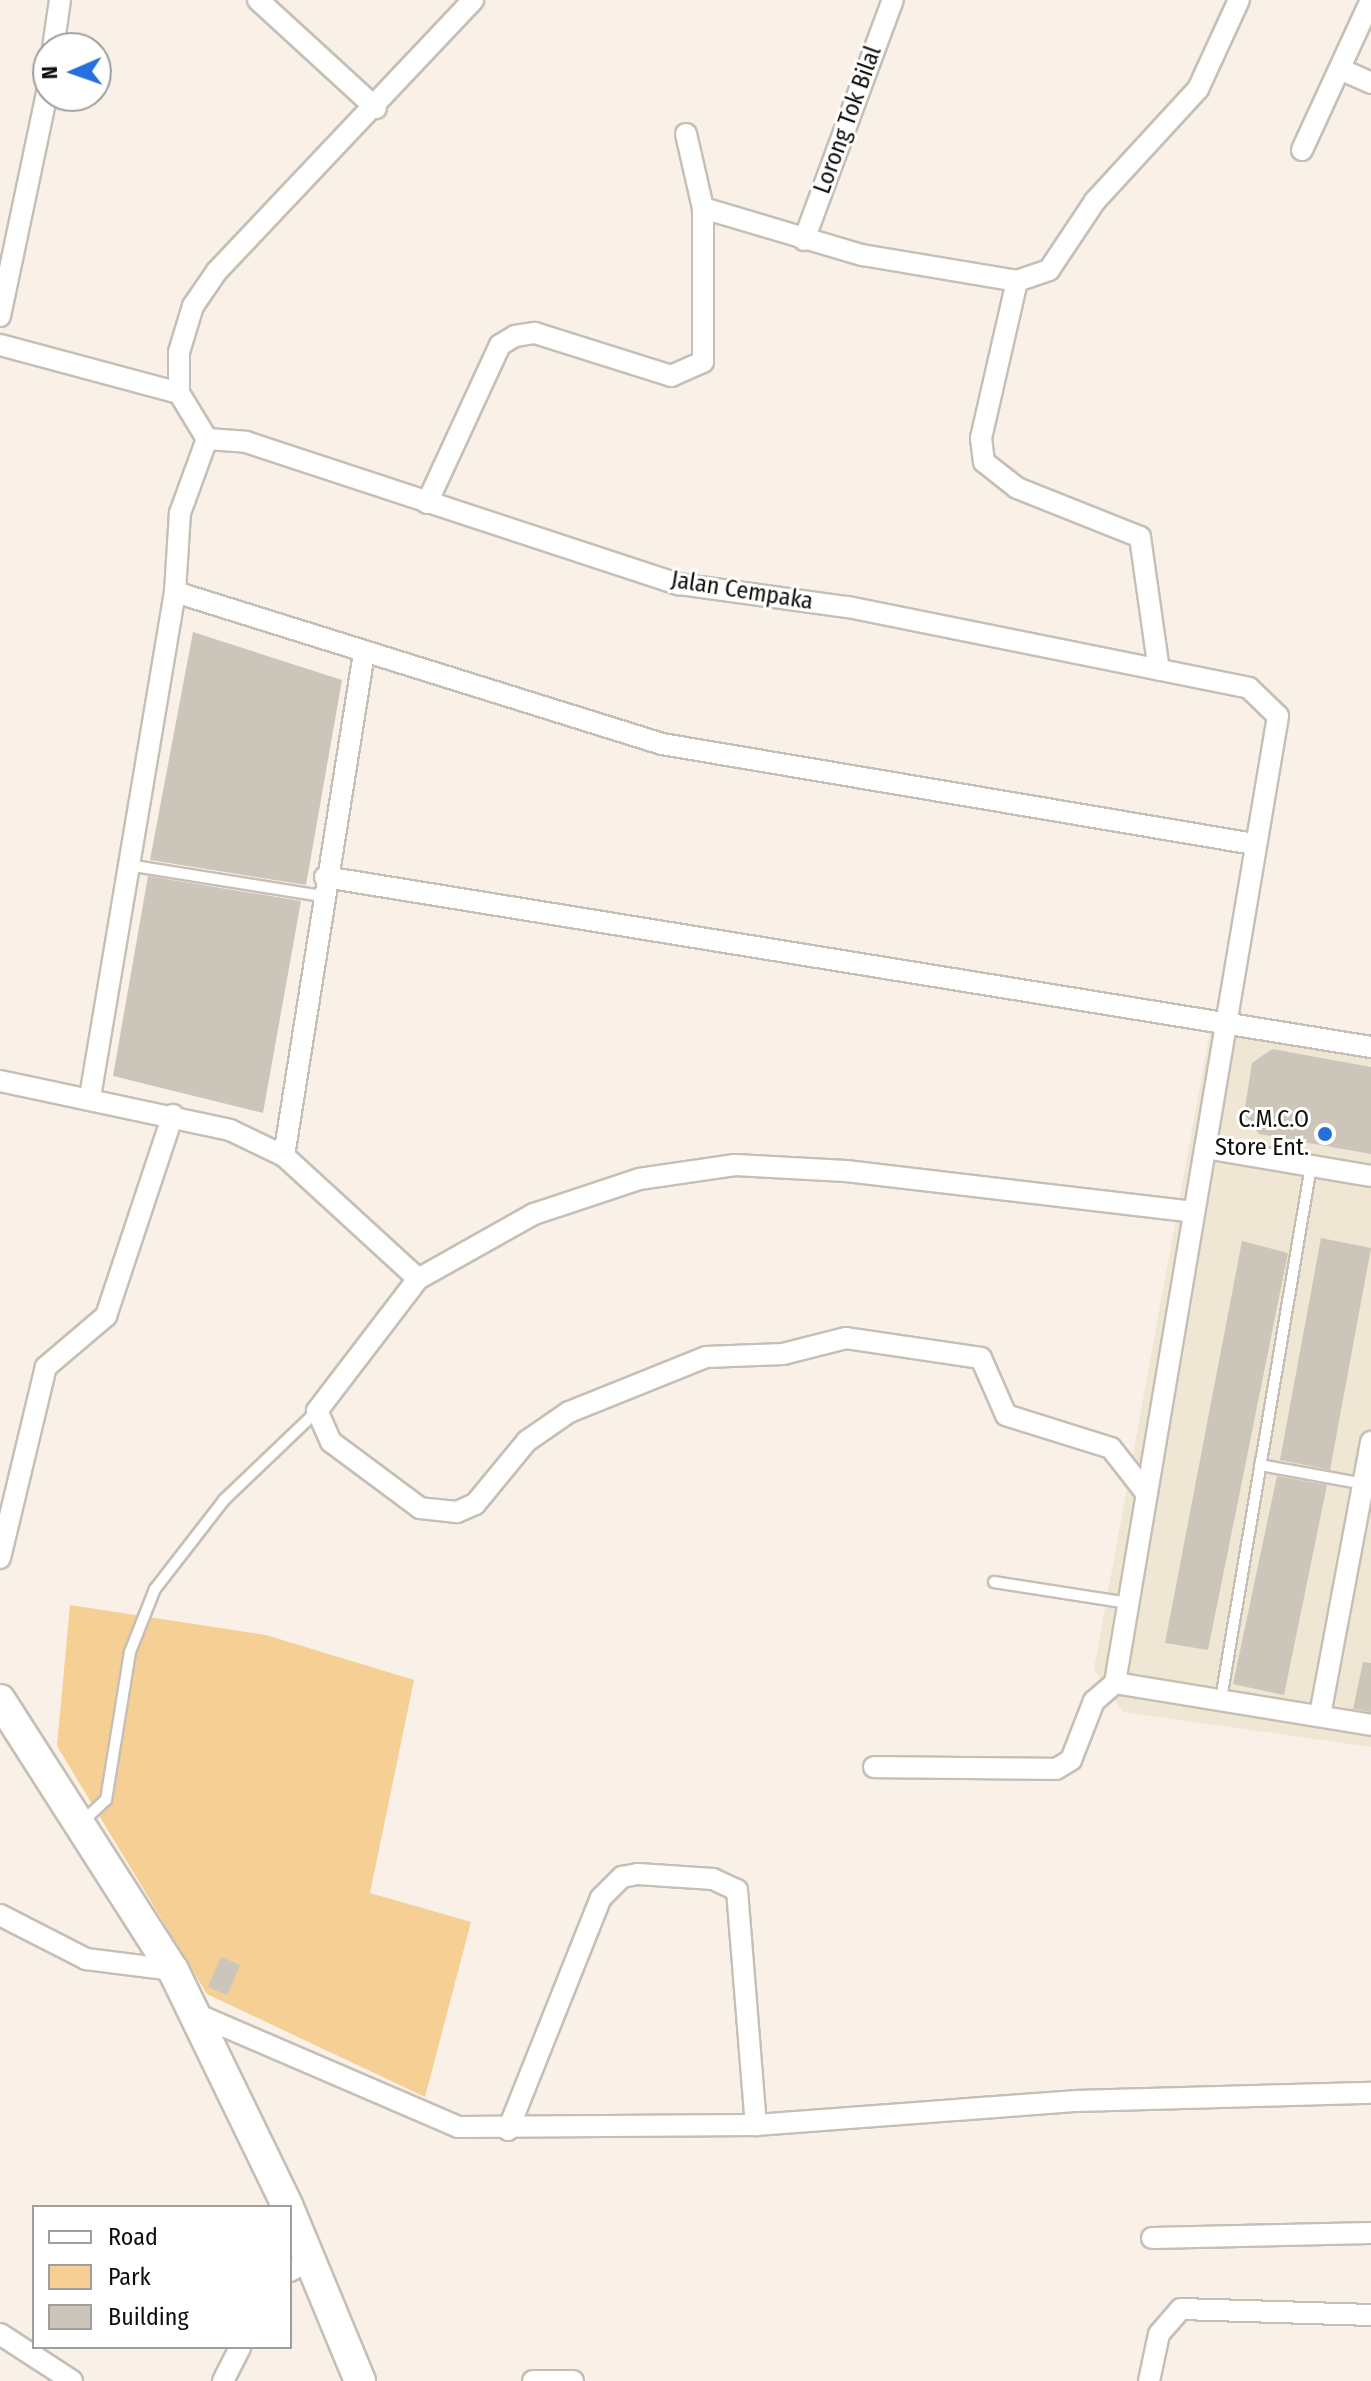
<!DOCTYPE html>
<style>
body{margin:0}
#map{position:relative;width:1371px;height:2381px;overflow:hidden;background:#f9f1e7;font-family:"Fira Sans Condensed",sans-serif}
div>[style]{position:absolute}
[style*='--x']{left:calc(var(--x)*1px);top:calc(var(--y)*1px);width:calc(var(--w)*1px);rotate:calc(var(--a)*1deg)}
.built>*{inset:0;background:#f0e6d4}
.green>*{inset:0;background:#f5cf94}
.building>*{inset:0;background:#ccc5ba}
.roads{filter:drop-shadow(2px 0 #c6bfb5) drop-shadow(-2px 0 #c6bfb5) drop-shadow(0 2px #c6bfb5) drop-shadow(0 -2px #c6bfb5)}
.lane>*{height:10px;margin:-5px;padding:0 5px;transform-origin:5px;border-radius:5px;background:#fff}
.street>*{height:20px;margin:-10px;padding:0 10px;transform-origin:10px;border-radius:10px;background:#fff}
.secondary>*{height:30px;margin:-15px;padding:0 15px;transform-origin:15px;border-radius:15px;background:#fff}
.dots>*{width:22px;height:22px;translate:-50% -50%;box-sizing:border-box;border:4px solid #fff;border-radius:50%}
span{translate:-50% -50%;white-space:nowrap;text-align:center;line-height:1.15;-webkit-text-stroke:6px #fff;paint-order:stroke}
.street-label{font-size:24px;color:#110f0b}
.poi-label{font-size:24px;color:#110f0b}
.right{translate:-100% -50%;text-align:right}
.legend{position:absolute;left:32px;top:2205px;width:260px;height:144px;box-sizing:border-box;background:#fff;border:2px solid #a09f9d;margin:0;padding:10px 14px;list-style:none;font-size:24px;color:#110f0b}
.legend li{display:flex;align-items:center;gap:16px;height:40px}
.legend b{width:40px;border:2px solid #a09f9d}
.north{position:absolute;left:32px;top:32px;width:80px;height:80px;box-sizing:border-box;background:#fff;border:2px solid #a09f9d;border-radius:50%;rotate:268deg;font-size:22px;font-weight:700;line-height:32px;text-align:center;color:#110f0b}
.north::after{content:'';display:block;margin:auto;width:28px;height:36px;background:#2570dc;clip-path:polygon(50% 0,100% 100%,50% 72%,0 100%)}
</style>
<div id="map">
<div class="built">
<i style="clip-path:polygon(1211px 1026px,1371px 1057px,1371px 1747px,1123px 1712px,1094px 1669px)"></i>
</div>
<div class="green">
<i style="clip-path:polygon(70px 1605px,266px 1635px,414px 1680px,370px 1893px,471px 1922px,425px 2097px,207px 1994px,57px 1746px)"></i>
</div>
<div class="building">
<i style="clip-path:polygon(193px 632px,342px 680px,306px 885px,150px 860px)"></i>
<i style="clip-path:polygon(148px 876px,301px 901px,263px 1113px,113px 1076px)"></i>
<i style="clip-path:polygon(1272px 1049px,1371px 1067px,1371px 1154px,1259px 1134px,1244px 1114px,1252px 1063px)"></i>
<i style="clip-path:polygon(1321px 1238px,1371px 1248px,1330px 1470px,1280px 1460px)"></i>
<i style="clip-path:polygon(1242px 1241px,1288px 1253px,1208px 1650px,1165px 1643px)"></i>
<i style="clip-path:polygon(1277px 1476px,1327px 1485px,1284px 1695px,1233px 1684px)"></i>
<i style="clip-path:polygon(1363px 1662px,1371px 1663px,1371px 1712px,1353px 1709px)"></i>
<i style="clip-path:polygon(221px 1957px,240px 1965px,227px 1995px,208px 1987px)"></i>
</div>
<div class="roads">
<div class="lane">
<i style="--x:128;--y:865;--w:196;--a:9.1"></i>
<i style="--x:1260;--y:1465;--w:107;--a:10.3"></i>
<i style="--x:994;--y:1582;--w:136;--a:8.9"></i>
<i style="--x:1221;--y:1699;--w:541;--a:-80.42"></i>
<i style="--x:82;--y:1822;--w:33;--a:-43"></i>
<i style="--x:106;--y:1800;--w:150;--a:-80.8"></i>
<i style="--x:130;--y:1652;--w:68;--a:-68.4"></i>
<i style="--x:155;--y:1589;--w:113;--a:-52.2"></i>
<i style="--x:224;--y:1500;--w:129;--a:-43.7"></i>
</div>
<div class="street">
<i style="--x:258;--y:0;--w:160;--a:42.5"></i>
<i style="--x:53;--y:48;--w:49;--a:-81.7"></i>
<i style="--x:1340;--y:69;--w:34;--a:24"></i>
<i style="--x:1302;--y:150;--w:165;--a:-65.3"></i>
<i style="--x:703;--y:208;--w:166;--a:16.5"></i>
<i style="--x:862;--y:255;--w:157;--a:9.5"></i>
<i style="--x:1017;--y:281;--w:34;--a:-19"></i>
<i style="--x:1049;--y:270;--w:83;--a:-56.3"></i>
<i style="--x:1095;--y:201;--w:152;--a:-47.4"></i>
<i style="--x:1198;--y:89;--w:98;--a:-65.3"></i>
<i style="--x:804;--y:240;--w:256;--a:-69.7"></i>
<i style="--x:1017;--y:281;--w:161;--a:102.9"></i>
<i style="--x:981;--y:438;--w:24;--a:83"></i>
<i style="--x:984;--y:462;--w:42;--a:38.2"></i>
<i style="--x:1017;--y:488;--w:132;--a:21.7"></i>
<i style="--x:1140;--y:537;--w:134;--a:81.9"></i>
<i style="--x:0;--y:316;--w:233;--a:-78.1"></i>
<i style="--x:0;--y:345;--w:185;--a:15"></i>
<i style="--x:207;--y:439;--w:39;--a:4"></i>
<i style="--x:246;--y:442;--w:456;--a:18.2"></i>
<i style="--x:679;--y:584;--w:171;--a:7.8"></i>
<i style="--x:848;--y:607;--w:409;--a:11.4"></i>
<i style="--x:1249;--y:688;--w:40;--a:44"></i>
<i style="--x:1278;--y:716;--w:981;--a:99.57"></i>
<i style="--x:1115;--y:1683;--w:28;--a:139"></i>
<i style="--x:1094;--y:1701;--w:63;--a:111.3"></i>
<i style="--x:1071;--y:1760;--w:17;--a:149"></i>
<i style="--x:1056;--y:1769;--w:182;--a:-179.4"></i>
<i style="--x:207;--y:439;--w:54;--a:-121.3"></i>
<i style="--x:179;--y:393;--w:41;--a:-90"></i>
<i style="--x:179;--y:352;--w:48;--a:-73.1"></i>
<i style="--x:193;--y:306;--w:42;--a:-55.6"></i>
<i style="--x:217;--y:271;--w:373;--a:-46.6"></i>
<i style="--x:427;--y:503;--w:174;--a:-65.2"></i>
<i style="--x:500;--y:345;--w:17;--a:-31"></i>
<i style="--x:515;--y:336;--w:20;--a:-9"></i>
<i style="--x:535;--y:333;--w:143;--a:17.5"></i>
<i style="--x:671;--y:376;--w:35;--a:-24"></i>
<i style="--x:703;--y:362;--w:154;--a:-90"></i>
<i style="--x:703;--y:208;--w:76;--a:-102.9"></i>
<i style="--x:175;--y:592;--w:510;--a:17.33"></i>
<i style="--x:662;--y:744;--w:600;--a:9.59"></i>
<i style="--x:364;--y:653;--w:509;--a:99.04"></i>
<i style="--x:284;--y:1156;--w:182;--a:42.5"></i>
<i style="--x:325;--y:877;--w:1060;--a:9.23"></i>
<i style="--x:0;--y:1081;--w:235;--a:12"></i>
<i style="--x:230;--y:1130;--w:60;--a:25.7"></i>
<i style="--x:90;--y:1097;--w:512;--a:-80.45"></i>
<i style="--x:175;--y:592;--w:79;--a:-86.4"></i>
<i style="--x:180;--y:513;--w:79;--a:-70"></i>
<i style="--x:1206;--y:1148;--w:167;--a:9.6"></i>
<i style="--x:1147;--y:1494;--w:58;--a:-128"></i>
<i style="--x:1111;--y:1448;--w:110;--a:-162.6"></i>
<i style="--x:1006;--y:1415;--w:62;--a:-113.7"></i>
<i style="--x:981;--y:1358;--w:136;--a:-171.6"></i>
<i style="--x:846;--y:1338;--w:65;--a:165.7"></i>
<i style="--x:783;--y:1354;--w:77;--a:177.8"></i>
<i style="--x:706;--y:1357;--w:148;--a:158.1"></i>
<i style="--x:569;--y:1412;--w:51;--a:145.4"></i>
<i style="--x:527;--y:1441;--w:82;--a:129.5"></i>
<i style="--x:475;--y:1504;--w:20;--a:156"></i>
<i style="--x:457;--y:1512;--w:37;--a:-174"></i>
<i style="--x:420;--y:1508;--w:111;--a:-143.4"></i>
<i style="--x:331;--y:1442;--w:34;--a:-114"></i>
<i style="--x:317;--y:1411;--w:166;--a:-52.6"></i>
<i style="--x:418;--y:1279;--w:133;--a:-29.3"></i>
<i style="--x:534;--y:1214;--w:111;--a:-18.4"></i>
<i style="--x:639;--y:1179;--w:97;--a:-8.3"></i>
<i style="--x:735;--y:1165;--w:111;--a:3.1"></i>
<i style="--x:846;--y:1171;--w:350;--a:6.7"></i>
<i style="--x:0;--y:1558;--w:196;--a:-76.5"></i>
<i style="--x:46;--y:1367;--w:79;--a:-40.4"></i>
<i style="--x:106;--y:1316;--w:212;--a:-71.6"></i>
<i style="--x:1115;--y:1683;--w:259;--a:9.3"></i>
<i style="--x:1320;--y:1715;--w:278;--a:-79.4"></i>
<i style="--x:0;--y:1915;--w:97;--a:27.1"></i>
<i style="--x:86;--y:1959;--w:88;--a:7.2"></i>
<i style="--x:196;--y:2014;--w:285;--a:23.3"></i>
<i style="--x:458;--y:2127;--w:298;--a:-0.4"></i>
<i style="--x:756;--y:2125;--w:322;--a:-4.3"></i>
<i style="--x:1077;--y:2101;--w:294;--a:-1.6"></i>
<i style="--x:508;--y:2130;--w:250;--a:-68.2"></i>
<i style="--x:601;--y:1898;--w:30;--a:-45"></i>
<i style="--x:622;--y:1877;--w:16;--a:-11"></i>
<i style="--x:638;--y:1874;--w:75;--a:3.8"></i>
<i style="--x:713;--y:1879;--w:26;--a:25"></i>
<i style="--x:737;--y:1890;--w:236;--a:85.4"></i>
<i style="--x:1152;--y:2238;--w:219;--a:-1.3"></i>
<i style="--x:290;--y:2271;--w:23;--a:-29"></i>
<i style="--x:0;--y:2334;--w:86;--a:33.1"></i>
<i style="--x:223;--y:2381;--w:38;--a:-63"></i>
<i style="--x:533;--y:2381;--w:40;--a:0"></i>
<i style="--x:1149;--y:2381;--w:48;--a:-78"></i>
<i style="--x:1159;--y:2334;--w:33;--a:-49"></i>
<i style="--x:1181;--y:2309;--w:190;--a:1.8"></i>
</div>
<div class="secondary">
<i style="--x:0;--y:1700;--w:321;--a:57.4"></i>
<i style="--x:173;--y:1970;--w:263;--a:64.1"></i>
<i style="--x:290;--y:2212;--w:183;--a:67.5"></i>
</div>
</div>
<div class="dots">
<i style="left:1325px;top:1134px;background:#2570dc"></i>
</div>
<div class="street-label">
<span style="left:848px;top:120px;rotate:-70deg">Lorong Tok Bilal</span>
<span style="left:742px;top:591px;rotate:9deg">Jalan Cempaka</span>
</div>
<div class="poi-label">
<span class="right" style="left:1309px;top:1134px">C.M.C.O<br>Store Ent.</span>
</div>
<ul class="legend">
<li><b style="height:10px;background:#fff"></b>Road</li>
<li><b style="height:22px;background:#f5cf94"></b>Park</li>
<li><b style="height:22px;background:#ccc5ba"></b>Building</li>
</ul>
<div class="north">N</div>
</div>
